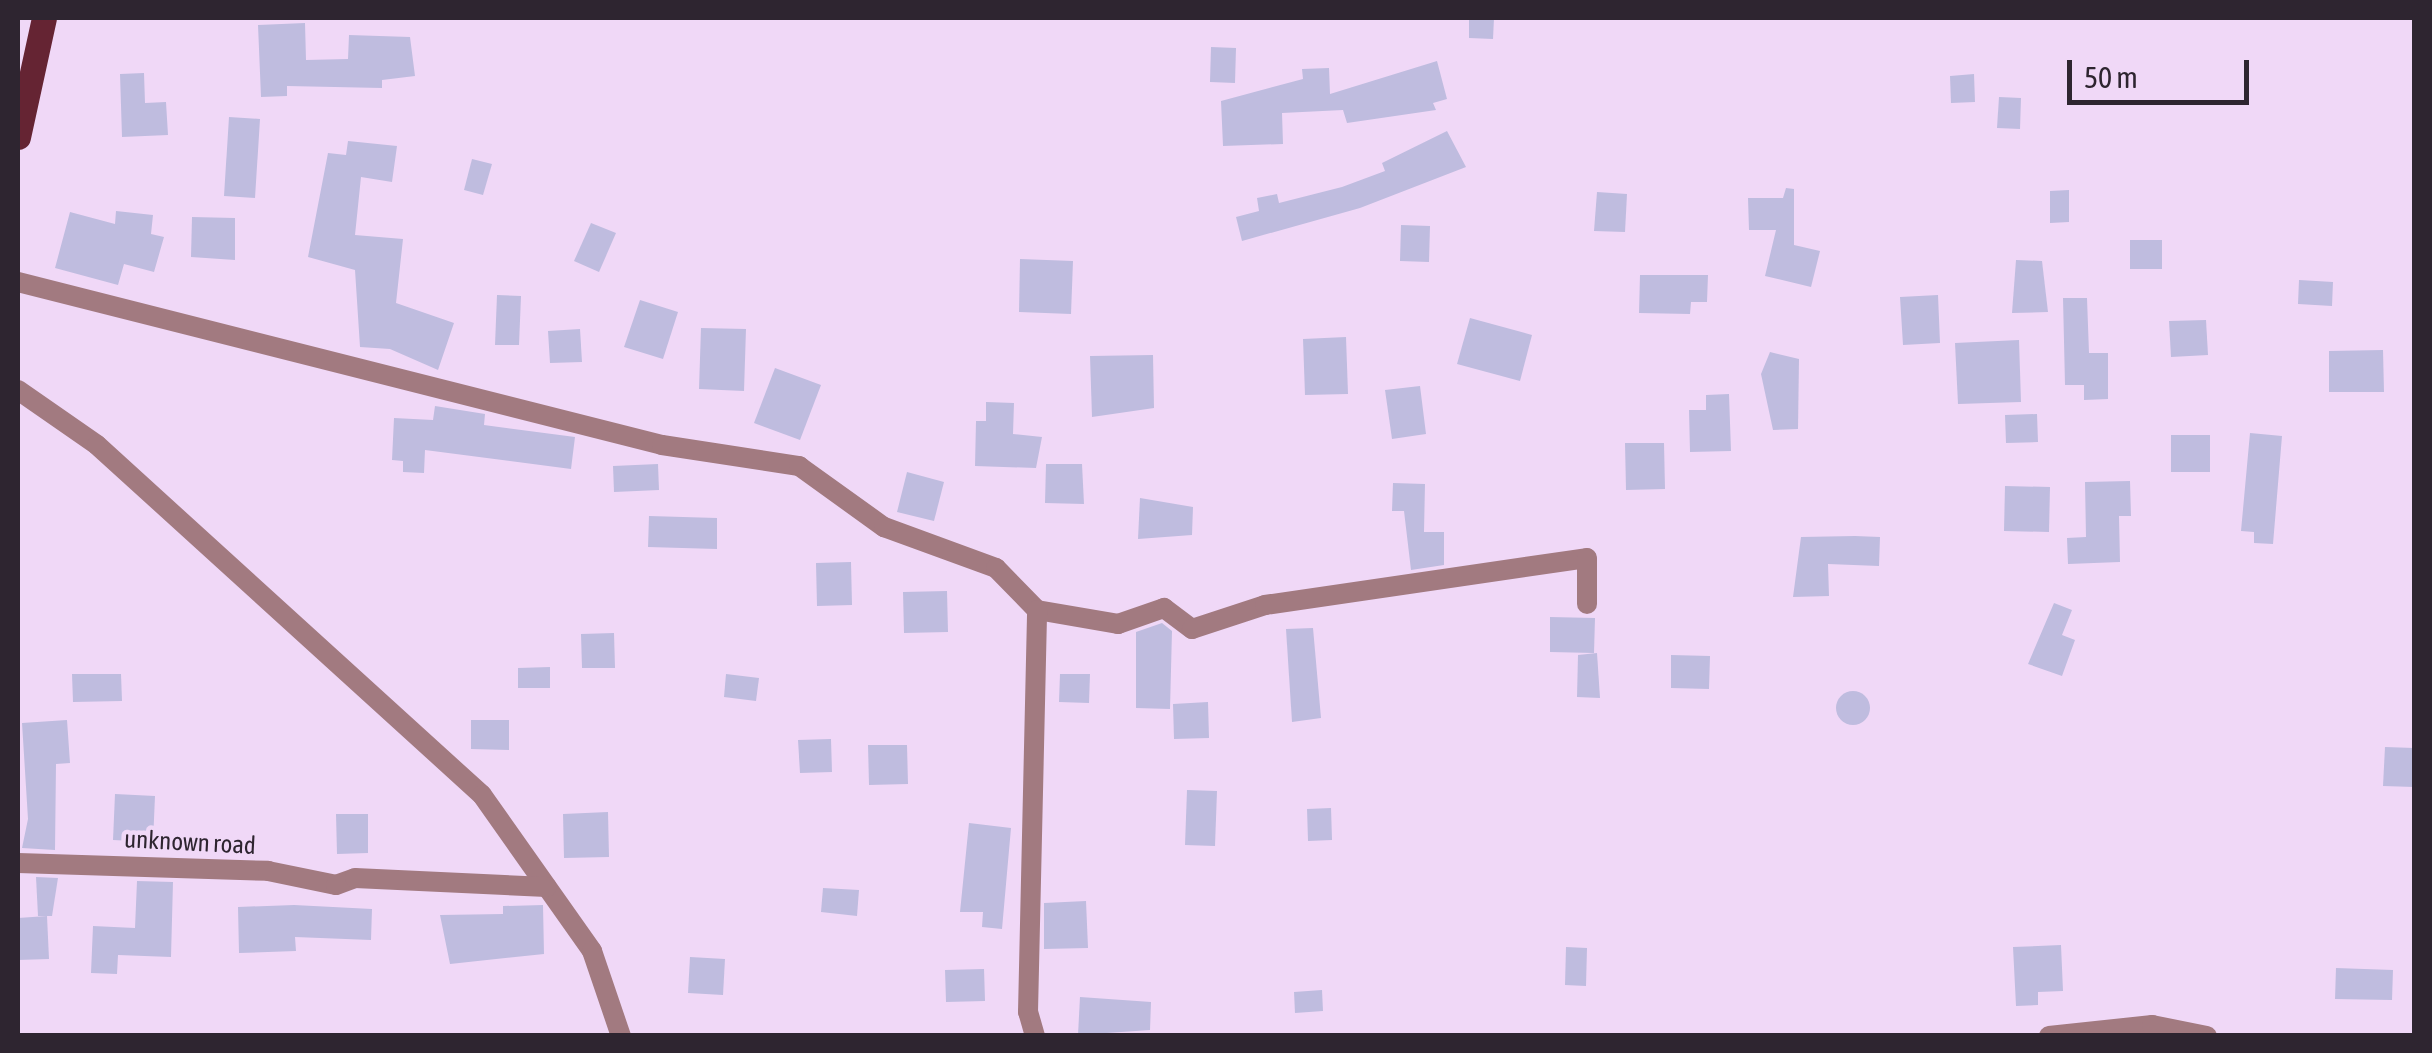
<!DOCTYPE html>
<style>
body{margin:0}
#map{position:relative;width:2432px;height:1053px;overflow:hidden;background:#f0d8f7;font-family:"Asap Condensed",sans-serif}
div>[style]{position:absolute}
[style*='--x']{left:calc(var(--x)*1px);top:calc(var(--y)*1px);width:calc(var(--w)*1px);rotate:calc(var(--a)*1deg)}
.building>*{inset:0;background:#bfbcdf}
.round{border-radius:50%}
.street>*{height:20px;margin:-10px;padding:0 10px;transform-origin:10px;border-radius:10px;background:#a27a80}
.primary>*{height:25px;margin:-12.5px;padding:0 12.5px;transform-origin:12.5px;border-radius:12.5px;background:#652433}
span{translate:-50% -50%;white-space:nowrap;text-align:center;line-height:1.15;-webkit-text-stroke:9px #f0d8f7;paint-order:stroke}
.street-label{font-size:25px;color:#2e2530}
.frame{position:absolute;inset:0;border:20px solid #2e2530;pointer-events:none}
.scale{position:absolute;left:2067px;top:60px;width:182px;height:45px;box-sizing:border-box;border:5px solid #2e2530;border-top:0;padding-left:12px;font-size:30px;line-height:35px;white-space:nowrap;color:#2e2530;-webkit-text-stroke:8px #f0d8f7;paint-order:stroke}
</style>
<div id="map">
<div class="building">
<i style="clip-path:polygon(1469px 18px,1494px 18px,1493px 39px,1469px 38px)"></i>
<i style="clip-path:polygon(305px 23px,306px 60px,348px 59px,349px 35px,410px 37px,415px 76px,382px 80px,382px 88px,287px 86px,287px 96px,261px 97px,258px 25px)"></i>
<i style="clip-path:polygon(1211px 47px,1236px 48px,1235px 83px,1210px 82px)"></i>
<i style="clip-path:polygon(1437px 61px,1447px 99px,1433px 103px,1436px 110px,1347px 123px,1343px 110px,1282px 113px,1283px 144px,1223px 146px,1221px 101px,1303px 79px,1302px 69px,1329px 68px,1330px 94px)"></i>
<i style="clip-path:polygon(144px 73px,145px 103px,166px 102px,168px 135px,122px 137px,120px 74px)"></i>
<i style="clip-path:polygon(1974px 74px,1975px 102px,1951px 103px,1950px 76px)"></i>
<i style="clip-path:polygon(1999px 97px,2021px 98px,2020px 129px,1997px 128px)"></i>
<i style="clip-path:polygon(229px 117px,260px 119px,255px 198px,224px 196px)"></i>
<i style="clip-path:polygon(1447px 131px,1466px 167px,1360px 208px,1242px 241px,1236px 217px,1259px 211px,1257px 198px,1277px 194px,1279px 203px,1342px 187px,1385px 171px,1382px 163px)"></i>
<i style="clip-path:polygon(348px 141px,397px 146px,392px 182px,361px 177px,355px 235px,403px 239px,396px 303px,454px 323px,438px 370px,390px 349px,360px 347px,355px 270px,308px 257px,328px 153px,346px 155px)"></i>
<i style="clip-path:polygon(472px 159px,492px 164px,483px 195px,464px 190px)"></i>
<i style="clip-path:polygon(1786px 188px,1794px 189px,1794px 245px,1820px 251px,1811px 287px,1765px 276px,1776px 230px,1749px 230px,1748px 198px,1783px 198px)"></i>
<i style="clip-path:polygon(2069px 190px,2069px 222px,2050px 223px,2050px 191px)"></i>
<i style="clip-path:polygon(1597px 192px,1627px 194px,1625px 232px,1594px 231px)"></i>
<i style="clip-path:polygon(116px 211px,153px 215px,151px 234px,164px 237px,154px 272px,124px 264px,118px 285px,55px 268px,70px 212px,115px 224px)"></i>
<i style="clip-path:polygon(192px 217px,235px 218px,235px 260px,191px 257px)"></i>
<i style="clip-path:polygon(591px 223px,616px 233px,599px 272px,574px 261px)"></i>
<i style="clip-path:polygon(1401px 225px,1430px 226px,1429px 262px,1400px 261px)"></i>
<i style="clip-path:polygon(2130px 240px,2162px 240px,2162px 269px,2130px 269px)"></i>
<i style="clip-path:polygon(1020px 259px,1073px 261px,1071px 314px,1019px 312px)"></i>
<i style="clip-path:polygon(2016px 260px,2042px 261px,2048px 312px,2012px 313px)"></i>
<i style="clip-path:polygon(1640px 275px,1708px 275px,1707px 302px,1691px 302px,1690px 314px,1639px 313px)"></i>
<i style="clip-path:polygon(2299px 280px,2333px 282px,2332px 306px,2298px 304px)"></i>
<i style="clip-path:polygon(497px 295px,521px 296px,519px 345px,495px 345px)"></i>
<i style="clip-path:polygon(1938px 295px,1940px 343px,1903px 345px,1900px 297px)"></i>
<i style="clip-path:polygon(2063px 298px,2087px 298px,2089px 353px,2108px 353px,2108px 399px,2084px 400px,2084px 385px,2065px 385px)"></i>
<i style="clip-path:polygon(640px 300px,678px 312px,663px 359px,624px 347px)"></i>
<i style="clip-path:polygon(1470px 318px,1532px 335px,1520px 381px,1457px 364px)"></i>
<i style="clip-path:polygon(2206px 320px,2208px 355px,2171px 357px,2169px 321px)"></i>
<i style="clip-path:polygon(701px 328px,746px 329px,744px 391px,699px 389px)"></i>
<i style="clip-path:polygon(580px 329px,582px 362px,550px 363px,548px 331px)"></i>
<i style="clip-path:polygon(1346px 337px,1348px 394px,1305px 395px,1303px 339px)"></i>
<i style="clip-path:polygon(2019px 340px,2021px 402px,1958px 404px,1955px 343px)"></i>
<i style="clip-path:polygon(2383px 350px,2384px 392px,2329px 392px,2329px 351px)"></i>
<i style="clip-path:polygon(1770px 352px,1799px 359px,1798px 429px,1773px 430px,1761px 374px)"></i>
<i style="clip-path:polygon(1153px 355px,1154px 408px,1092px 417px,1090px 356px)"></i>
<i style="clip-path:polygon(775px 368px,821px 385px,800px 440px,754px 423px)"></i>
<i style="clip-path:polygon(1420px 386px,1426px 434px,1392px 439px,1385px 390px)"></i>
<i style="clip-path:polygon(1729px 394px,1731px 451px,1690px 452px,1689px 410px,1706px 410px,1706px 395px)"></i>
<i style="clip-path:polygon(986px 402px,1014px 403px,1013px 434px,1042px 437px,1036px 468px,975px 466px,976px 421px,986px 421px)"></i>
<i style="clip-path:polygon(435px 406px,485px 414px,484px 425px,575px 437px,571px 469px,425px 450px,424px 473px,403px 472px,403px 461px,392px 460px,394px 418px,433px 420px)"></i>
<i style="clip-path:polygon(2037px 414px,2038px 442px,2006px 443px,2005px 415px)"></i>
<i style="clip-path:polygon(2250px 433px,2282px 436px,2273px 544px,2254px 543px,2254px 532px,2241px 531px)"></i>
<i style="clip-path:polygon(2171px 435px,2210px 435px,2210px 472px,2171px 472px)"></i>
<i style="clip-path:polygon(1625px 443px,1664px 443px,1665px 489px,1626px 490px)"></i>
<i style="clip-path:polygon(658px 464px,659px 490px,614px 492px,613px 466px)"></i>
<i style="clip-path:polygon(1046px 464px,1082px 464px,1084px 504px,1045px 503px)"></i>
<i style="clip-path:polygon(907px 472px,944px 482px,934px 521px,897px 512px)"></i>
<i style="clip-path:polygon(2130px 481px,2131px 516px,2119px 516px,2120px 562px,2068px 564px,2067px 538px,2086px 537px,2085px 482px)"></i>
<i style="clip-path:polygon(1393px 483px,1425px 484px,1424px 532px,1444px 532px,1444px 565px,1411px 570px,1404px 511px,1392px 511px)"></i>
<i style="clip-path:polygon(2005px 486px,2050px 487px,2049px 532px,2004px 531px)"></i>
<i style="clip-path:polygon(1140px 498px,1193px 507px,1192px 535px,1138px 539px)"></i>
<i style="clip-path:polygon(649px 516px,717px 518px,717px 549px,648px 547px)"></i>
<i style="clip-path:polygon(1855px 536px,1880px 537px,1879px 566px,1828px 564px,1829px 596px,1793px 597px,1801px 537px)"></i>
<i style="clip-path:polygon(851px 562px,852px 605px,817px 606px,816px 563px)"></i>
<i style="clip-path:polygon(947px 591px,948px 632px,904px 633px,903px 592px)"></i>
<i style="clip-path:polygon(2054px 603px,2072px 610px,2062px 635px,2075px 640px,2062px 676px,2028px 664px)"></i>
<i style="clip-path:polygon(1550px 617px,1595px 618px,1594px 653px,1550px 652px)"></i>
<i style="clip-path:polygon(1162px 623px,1172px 631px,1170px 709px,1136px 708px,1136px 632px)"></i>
<i style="clip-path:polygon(1313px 628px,1321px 718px,1292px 722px,1286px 629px)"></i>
<i style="clip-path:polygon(614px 633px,615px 668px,582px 668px,581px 634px)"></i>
<i style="clip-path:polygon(1597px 653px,1600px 698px,1577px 697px,1578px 655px)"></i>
<i style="clip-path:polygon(1671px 655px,1710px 656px,1709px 689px,1671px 688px)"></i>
<i style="clip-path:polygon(550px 667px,550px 688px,518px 688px,518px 668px)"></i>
<i style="clip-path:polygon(72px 674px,121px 674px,122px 701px,73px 702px)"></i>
<i style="clip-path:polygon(726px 674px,759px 678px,756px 701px,724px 697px)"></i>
<i style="clip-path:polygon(1060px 674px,1090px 674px,1089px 703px,1059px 702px)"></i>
<i class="round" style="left:1836px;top:691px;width:34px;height:34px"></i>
<i style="clip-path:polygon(1208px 702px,1209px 738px,1174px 739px,1173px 704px)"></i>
<i style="clip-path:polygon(67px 720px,70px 763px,56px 764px,55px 850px,22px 848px,28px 819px,22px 723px)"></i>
<i style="clip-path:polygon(471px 720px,509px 720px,509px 750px,471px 749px)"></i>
<i style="clip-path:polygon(831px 739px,832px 772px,800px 773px,798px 740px)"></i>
<i style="clip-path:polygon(868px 745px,907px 745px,908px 784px,869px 785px)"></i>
<i style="clip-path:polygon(2385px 747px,2414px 748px,2414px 787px,2383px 786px)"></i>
<i style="clip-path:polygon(1187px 790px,1217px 791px,1215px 846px,1185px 845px)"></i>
<i style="clip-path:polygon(115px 794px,155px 796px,153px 842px,113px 840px)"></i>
<i style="clip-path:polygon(1331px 808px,1332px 840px,1308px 841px,1307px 809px)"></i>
<i style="clip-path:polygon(608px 812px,609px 857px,564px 858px,563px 814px)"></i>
<i style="clip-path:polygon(336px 814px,368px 814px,368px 853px,337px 854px)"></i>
<i style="clip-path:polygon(969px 823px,1011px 828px,1002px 929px,982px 927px,983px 912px,960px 912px)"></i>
<i style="clip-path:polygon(36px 877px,58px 878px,52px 916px,38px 916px)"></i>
<i style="clip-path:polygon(137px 881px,173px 882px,171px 957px,118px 955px,117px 974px,91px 973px,93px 926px,135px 928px)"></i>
<i style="clip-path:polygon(823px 888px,859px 890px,857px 916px,821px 912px)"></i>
<i style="clip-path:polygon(1086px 901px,1088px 948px,1044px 949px,1044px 903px)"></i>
<i style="clip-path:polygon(294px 905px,372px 909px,371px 940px,295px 937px,296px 951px,239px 953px,238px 907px)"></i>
<i style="clip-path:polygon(503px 906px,543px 905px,544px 954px,450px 964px,440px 915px,503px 914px)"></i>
<i style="clip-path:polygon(47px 916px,49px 959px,18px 960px,18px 918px)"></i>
<i style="clip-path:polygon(2061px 945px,2063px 991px,2038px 992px,2038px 1005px,2016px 1006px,2013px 947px)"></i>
<i style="clip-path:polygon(1566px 947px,1587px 948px,1586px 986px,1565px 985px)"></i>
<i style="clip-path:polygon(690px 957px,725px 959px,723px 995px,688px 993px)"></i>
<i style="clip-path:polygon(2336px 968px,2393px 970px,2392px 1000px,2335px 999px)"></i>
<i style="clip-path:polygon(984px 969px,985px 1001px,946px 1002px,945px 970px)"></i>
<i style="clip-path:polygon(1322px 990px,1323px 1011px,1295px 1013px,1294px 992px)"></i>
<i style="clip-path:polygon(1080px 997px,1151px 1002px,1150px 1030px,1078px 1035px)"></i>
</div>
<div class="street">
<i style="--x:18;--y:282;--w:664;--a:14.2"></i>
<i style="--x:662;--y:445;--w:139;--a:8.7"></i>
<i style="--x:799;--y:466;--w:105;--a:35.7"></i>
<i style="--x:884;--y:527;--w:119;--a:20.1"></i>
<i style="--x:996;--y:568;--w:59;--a:45.7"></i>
<i style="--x:1037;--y:610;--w:82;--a:9.8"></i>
<i style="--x:1118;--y:624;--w:49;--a:-19.2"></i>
<i style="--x:1164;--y:608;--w:35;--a:37"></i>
<i style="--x:1192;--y:629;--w:77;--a:-18.2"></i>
<i style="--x:1265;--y:605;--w:325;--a:-8.3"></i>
<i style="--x:1587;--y:558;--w:46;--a:90"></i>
<i style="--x:18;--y:390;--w:96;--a:34.8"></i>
<i style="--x:97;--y:445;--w:520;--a:42.27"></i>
<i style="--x:482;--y:795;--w:191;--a:54.8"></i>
<i style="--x:592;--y:951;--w:90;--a:71.2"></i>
<i style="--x:18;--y:863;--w:250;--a:1.8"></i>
<i style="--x:268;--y:871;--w:69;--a:11.6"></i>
<i style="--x:336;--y:885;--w:20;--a:-20"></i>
<i style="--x:355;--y:878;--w:192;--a:2.7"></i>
<i style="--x:1035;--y:1036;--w:25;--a:-106"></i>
<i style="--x:1028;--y:1012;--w:402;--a:-88.7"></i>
<i style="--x:2049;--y:1036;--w:104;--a:-6.1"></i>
<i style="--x:2152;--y:1025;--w:56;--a:11.3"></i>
</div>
<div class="primary">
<i style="--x:18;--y:137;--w:122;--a:-77.7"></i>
</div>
<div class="street-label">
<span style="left:190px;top:842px;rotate:3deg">unknown road</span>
</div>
<div class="frame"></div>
<div class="scale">50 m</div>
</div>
